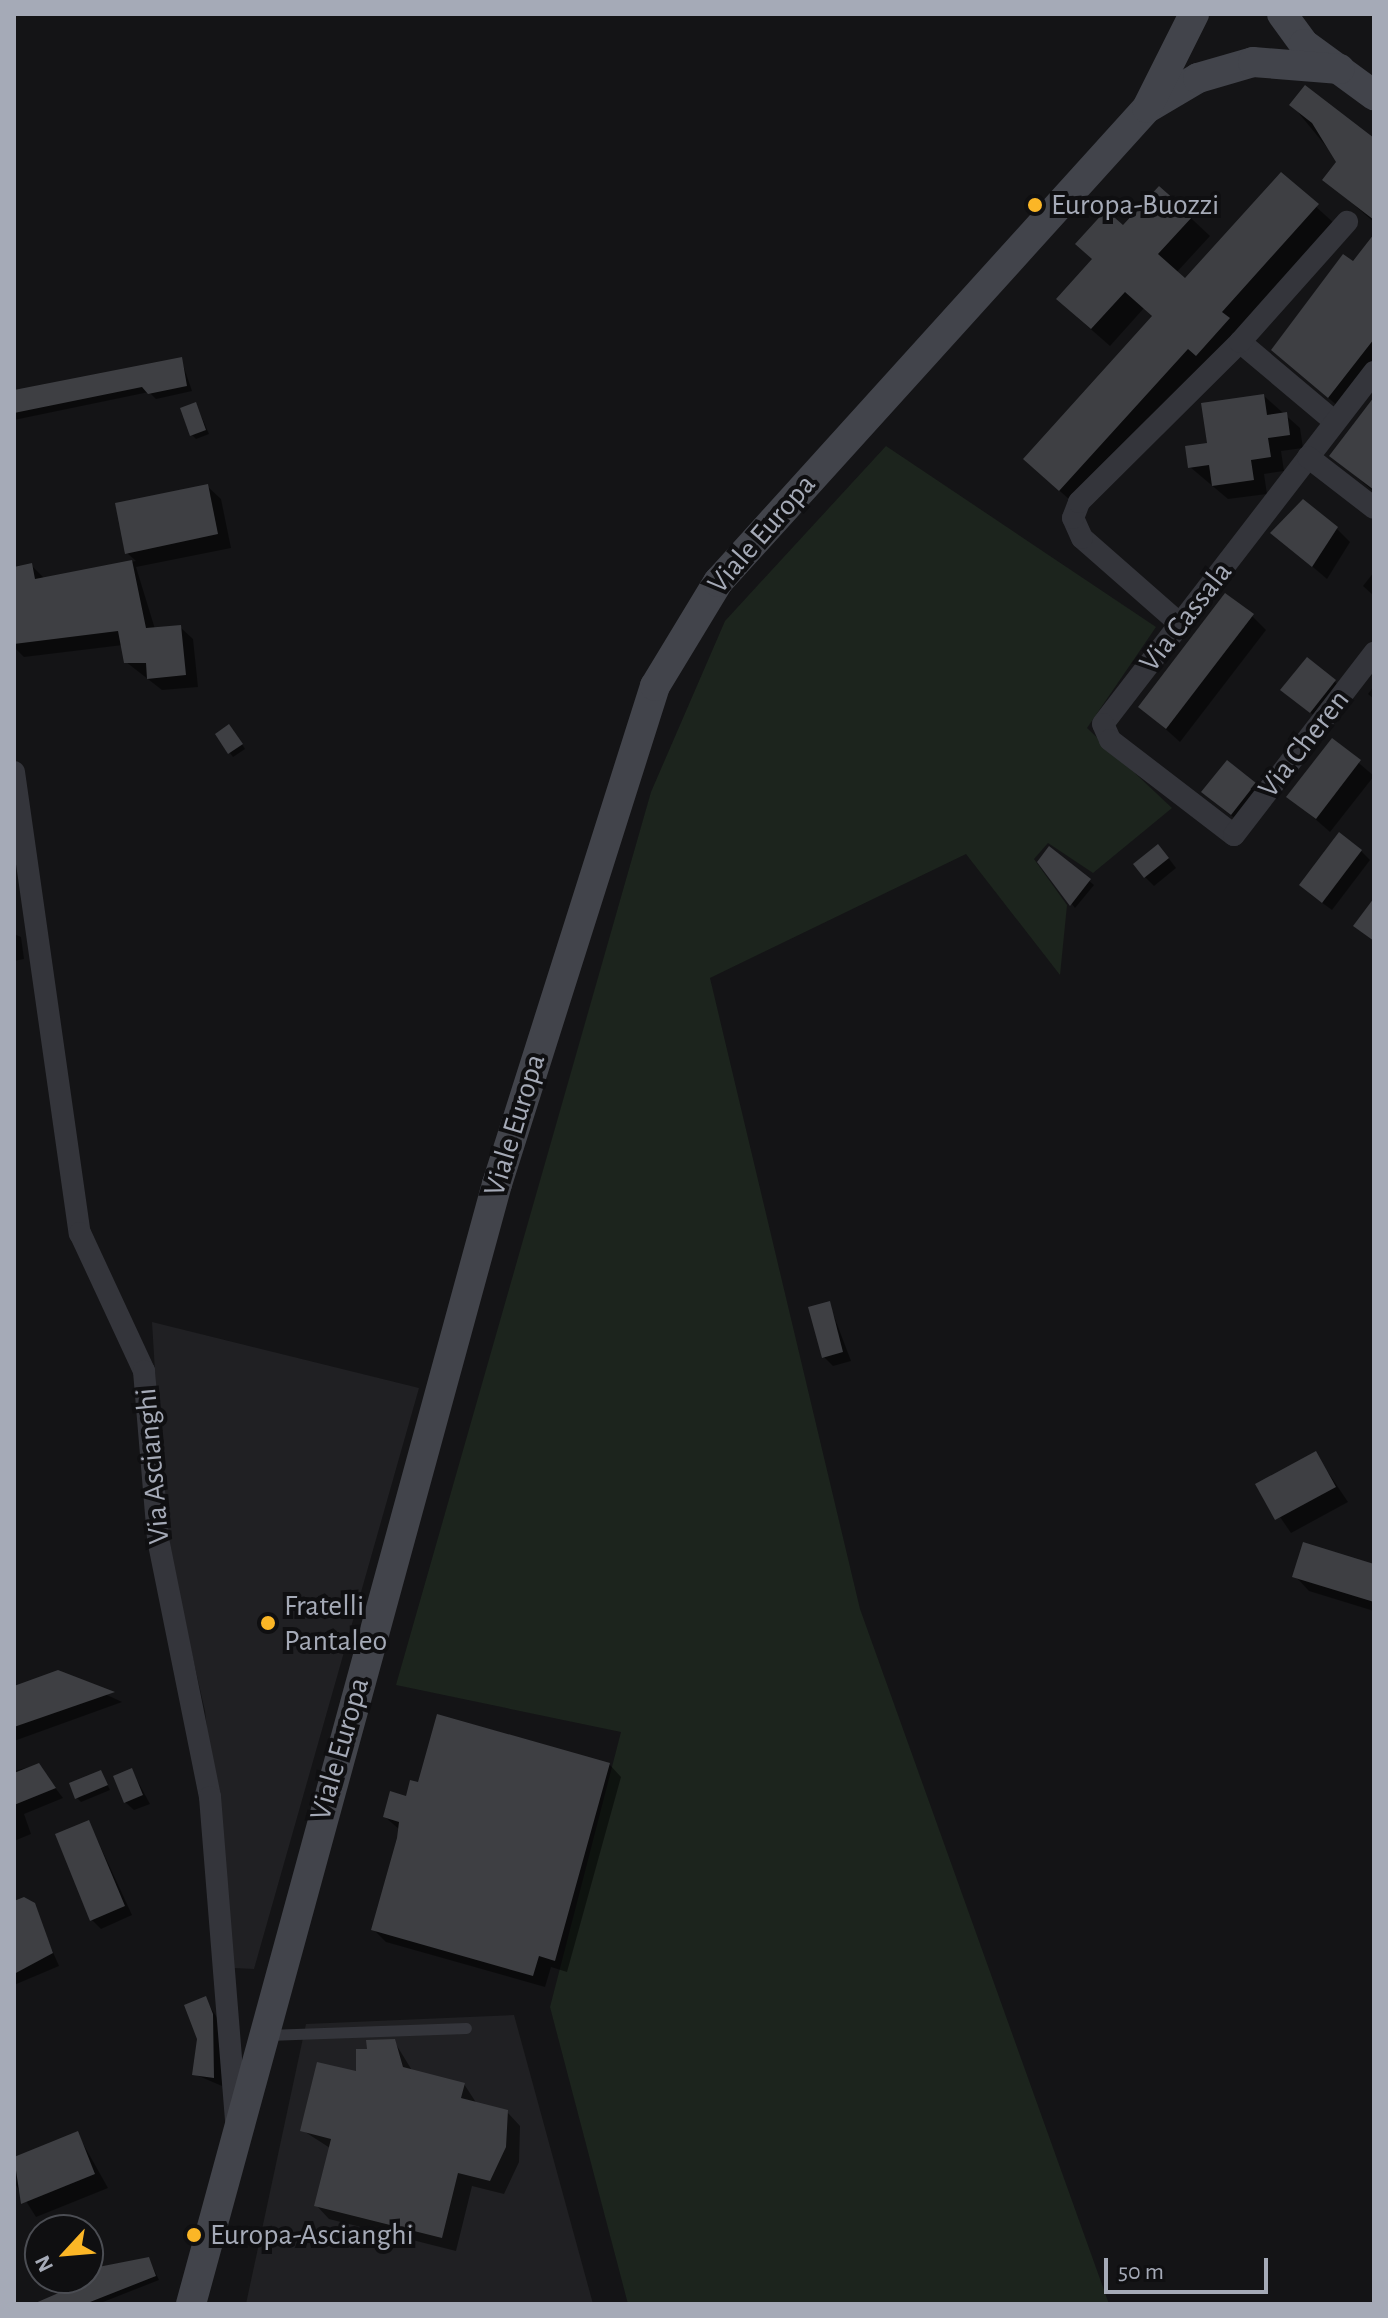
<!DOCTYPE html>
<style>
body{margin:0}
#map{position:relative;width:1388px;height:2318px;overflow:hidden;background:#141416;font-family:"Alegreya Sans",sans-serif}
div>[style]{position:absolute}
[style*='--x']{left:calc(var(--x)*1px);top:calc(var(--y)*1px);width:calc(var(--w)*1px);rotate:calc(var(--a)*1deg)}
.built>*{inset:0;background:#202023}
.green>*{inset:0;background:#1c241d}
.shadow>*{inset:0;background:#0007}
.building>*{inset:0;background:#3e3f43}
.lane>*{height:11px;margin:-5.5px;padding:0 5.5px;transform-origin:5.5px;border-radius:5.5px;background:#34353b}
.street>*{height:22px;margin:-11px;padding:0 11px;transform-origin:11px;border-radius:11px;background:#34353b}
.secondary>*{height:30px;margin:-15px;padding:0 15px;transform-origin:15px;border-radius:15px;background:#42444b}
.dots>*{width:22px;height:22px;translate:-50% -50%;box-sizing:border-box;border:4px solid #0f0f11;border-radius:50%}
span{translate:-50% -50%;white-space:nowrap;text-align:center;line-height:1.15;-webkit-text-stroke:8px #0f0f11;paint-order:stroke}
.poi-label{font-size:30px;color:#a5aab7}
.left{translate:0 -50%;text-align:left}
.street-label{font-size:30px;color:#a5aab7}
.frame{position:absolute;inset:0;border:16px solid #a5aab7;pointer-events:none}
.north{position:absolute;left:24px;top:2214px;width:80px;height:80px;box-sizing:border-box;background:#0f0f11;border:2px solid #4b4d53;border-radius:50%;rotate:244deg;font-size:22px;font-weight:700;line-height:32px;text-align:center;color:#a5aab7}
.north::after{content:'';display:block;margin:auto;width:28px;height:36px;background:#fbb626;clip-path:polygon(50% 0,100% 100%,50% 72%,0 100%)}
.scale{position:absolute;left:1104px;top:2258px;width:164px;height:36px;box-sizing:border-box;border:4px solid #a5aab7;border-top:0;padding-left:10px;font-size:24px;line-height:28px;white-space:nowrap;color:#a5aab7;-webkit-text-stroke:6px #0f0f11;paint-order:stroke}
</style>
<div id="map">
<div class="built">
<i style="clip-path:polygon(152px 1322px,419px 1388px,254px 1969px,234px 1968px,205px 1711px,165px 1536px)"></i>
<i style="clip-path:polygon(514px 2015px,593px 2304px,246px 2304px,306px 2024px)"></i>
</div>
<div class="green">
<i style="clip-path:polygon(886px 446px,1156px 627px,1087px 728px,1172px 808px,1093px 873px,1048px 843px,1034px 859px,1067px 905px,1060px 975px,966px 854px,710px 978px,860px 1609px,1109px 2304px,628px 2304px,550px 2007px,621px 1732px,396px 1685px,651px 792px,725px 621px)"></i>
</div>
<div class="shadow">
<i style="clip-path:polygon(1292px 105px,1374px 140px,1374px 222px,1325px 180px,1339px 162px)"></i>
<i style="clip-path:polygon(1281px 175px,1335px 224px,1079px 508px,1044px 477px,1154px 317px,1144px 308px,1110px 346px,1077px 317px,1094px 260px,1159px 188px,1210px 236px,1176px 273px,1185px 281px)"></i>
<i style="clip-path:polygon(1374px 237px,1374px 384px,1349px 416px,1274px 350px)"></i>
<i style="clip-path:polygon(181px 359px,192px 391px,156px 399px,149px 392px,14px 420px,14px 392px)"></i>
<i style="clip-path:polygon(1264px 396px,1300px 428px,1303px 448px,1281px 451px,1284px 471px,1264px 474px,1267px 494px,1228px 499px,1190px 467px)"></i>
<i style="clip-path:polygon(1374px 401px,1374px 492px,1332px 455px)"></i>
<i style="clip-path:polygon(196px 404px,209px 434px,196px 439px,192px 435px)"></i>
<i style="clip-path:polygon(207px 486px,221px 499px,231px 548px,136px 567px,155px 629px,180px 627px,193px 639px,198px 687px,162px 690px,126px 662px,123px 645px,24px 657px,14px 647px,14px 569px,31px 565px,45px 579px,136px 561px,127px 553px)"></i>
<i style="clip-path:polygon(1336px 528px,1350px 542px,1327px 579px,1273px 533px)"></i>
<i style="clip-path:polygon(1374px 572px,1374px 596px,1363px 586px)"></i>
<i style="clip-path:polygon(1252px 616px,1266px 630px,1180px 742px,1141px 707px)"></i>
<i style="clip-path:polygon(1334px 681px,1343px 690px,1320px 720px,1292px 698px)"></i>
<i style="clip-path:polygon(1374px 686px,1374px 699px,1368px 694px)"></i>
<i style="clip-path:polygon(233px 730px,245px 749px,233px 757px,230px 753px)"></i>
<i style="clip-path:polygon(1333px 741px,1374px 776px,1330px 832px,1289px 796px)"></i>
<i style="clip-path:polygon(1228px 763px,1264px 794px,1241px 823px,1213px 801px)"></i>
<i style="clip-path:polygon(1050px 849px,1094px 885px,1075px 908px,1039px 862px)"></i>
<i style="clip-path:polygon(1361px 851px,1370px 860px,1332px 910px,1310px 894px)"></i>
<i style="clip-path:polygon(1167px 856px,1176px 868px,1154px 886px,1145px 877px)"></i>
<i style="clip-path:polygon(14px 934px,21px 937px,24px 959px,14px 961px)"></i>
<i style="clip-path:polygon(829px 1303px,851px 1361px,833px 1366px,824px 1357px)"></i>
<i style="clip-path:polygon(1315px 1453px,1348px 1502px,1291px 1533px,1258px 1485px)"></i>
<i style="clip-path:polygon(1374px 1566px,1374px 1611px,1309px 1591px,1295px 1576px)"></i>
<i style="clip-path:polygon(58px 1672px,122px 1702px,14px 1741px,14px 1688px)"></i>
<i style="clip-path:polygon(609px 1764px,621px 1777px,567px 1972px,551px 1967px,545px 1987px,386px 1942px,373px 1929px,400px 1830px,385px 1817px,420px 1785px)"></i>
<i style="clip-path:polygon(38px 1765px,63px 1798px,24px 1814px,31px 1834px,14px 1841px,14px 1771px)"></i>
<i style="clip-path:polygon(132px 1771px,150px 1804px,134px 1810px,125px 1802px)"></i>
<i style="clip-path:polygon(101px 1772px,110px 1790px,81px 1802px,77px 1798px)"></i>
<i style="clip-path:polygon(89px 1822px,132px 1915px,101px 1929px,92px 1920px)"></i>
<i style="clip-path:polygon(30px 1900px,59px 1966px,14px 1985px,14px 1906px)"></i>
<i style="clip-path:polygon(205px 1999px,222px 2025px,222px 2086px,194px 2074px)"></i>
<i style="clip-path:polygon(394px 2041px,413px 2072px,464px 2084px,477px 2104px,507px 2112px,520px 2126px,519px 2162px,504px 2194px,472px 2186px,456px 2251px,329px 2219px,316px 2205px,330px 2148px,302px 2130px,359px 2074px,369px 2050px)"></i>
<i style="clip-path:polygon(77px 2133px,108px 2188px,36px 2217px,14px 2182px,14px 2159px)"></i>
<i style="clip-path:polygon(149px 2259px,159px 2280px,98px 2304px,39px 2304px,80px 2287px,76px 2278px,88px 2272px)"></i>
</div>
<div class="building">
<i style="clip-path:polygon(1305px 85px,1374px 138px,1374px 220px,1322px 180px,1336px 162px,1312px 123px,1289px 105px)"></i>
<i style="clip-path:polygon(1281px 172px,1319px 204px,1222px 312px,1230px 318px,1196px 356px,1188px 349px,1059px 491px,1023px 459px,1152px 316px,1125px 292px,1091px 329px,1056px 299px,1092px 259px,1075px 244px,1106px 210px,1123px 225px,1159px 186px,1193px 216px,1158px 254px,1185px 278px)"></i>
<i style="clip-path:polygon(1374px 234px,1374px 339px,1328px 398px,1271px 350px,1343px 254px,1353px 261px)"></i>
<i style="clip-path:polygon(182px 357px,187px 386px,148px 394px,142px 387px,14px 413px,14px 390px)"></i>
<i style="clip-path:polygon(1264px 394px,1267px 415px,1287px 412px,1290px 435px,1268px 438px,1271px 457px,1251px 460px,1254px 480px,1212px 486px,1209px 465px,1188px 468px,1185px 446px,1207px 443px,1201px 403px)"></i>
<i style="clip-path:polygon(1374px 397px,1374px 490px,1329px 456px)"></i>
<i style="clip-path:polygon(196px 402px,206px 430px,190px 436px,180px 408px)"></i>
<i style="clip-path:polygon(208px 484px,218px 534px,125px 554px,115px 503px)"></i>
<i style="clip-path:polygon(1303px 499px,1338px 527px,1312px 567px,1270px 533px)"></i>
<i style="clip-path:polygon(132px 560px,146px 628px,181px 625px,186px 675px,147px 679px,146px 663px,124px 663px,118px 631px,14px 644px,14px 567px,32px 563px,35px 579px)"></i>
<i style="clip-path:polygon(1225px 593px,1254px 614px,1166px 729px,1138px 707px)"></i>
<i style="clip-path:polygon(1307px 657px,1336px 680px,1310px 713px,1280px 690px)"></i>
<i style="clip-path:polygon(229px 724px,243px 744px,228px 754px,215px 734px)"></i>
<i style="clip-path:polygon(1332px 738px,1361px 760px,1316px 819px,1286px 797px)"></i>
<i style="clip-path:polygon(1227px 760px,1256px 783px,1231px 815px,1201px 792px)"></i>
<i style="clip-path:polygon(1339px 832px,1362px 850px,1322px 903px,1299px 885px)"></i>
<i style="clip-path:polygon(1158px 844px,1169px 858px,1144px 878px,1133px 864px)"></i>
<i style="clip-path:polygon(1049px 846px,1091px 879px,1070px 906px,1037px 862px)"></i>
<i style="clip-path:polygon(1374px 898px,1374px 941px,1353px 926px)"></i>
<i style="clip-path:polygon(830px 1301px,843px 1352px,822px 1358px,808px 1307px)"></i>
<i style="clip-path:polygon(1316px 1451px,1336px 1487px,1275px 1520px,1255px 1484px)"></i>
<i style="clip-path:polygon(1303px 1542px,1374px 1564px,1374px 1602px,1292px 1577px)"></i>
<i style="clip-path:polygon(58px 1670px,115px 1692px,14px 1727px,14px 1686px)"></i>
<i style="clip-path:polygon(437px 1714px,610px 1763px,555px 1961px,539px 1956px,533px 1976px,371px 1930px,397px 1838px,399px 1822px,383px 1817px,390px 1791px,406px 1796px,410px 1780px,418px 1782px)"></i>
<i style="clip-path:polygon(39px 1763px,56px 1788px,14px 1805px,14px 1773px)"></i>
<i style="clip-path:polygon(132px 1768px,143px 1795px,124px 1803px,113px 1776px)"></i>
<i style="clip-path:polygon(101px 1770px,108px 1785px,75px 1799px,69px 1783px)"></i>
<i style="clip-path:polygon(89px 1820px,125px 1906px,90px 1921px,55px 1834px)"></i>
<i style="clip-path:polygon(24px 1897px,35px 1903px,53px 1953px,14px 1974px,14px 1901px)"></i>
<i style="clip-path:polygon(206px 1996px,213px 2014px,214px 2078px,192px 2075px,197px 2039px,184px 2005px)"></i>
<i style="clip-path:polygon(395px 2039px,403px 2067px,465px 2083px,461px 2098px,508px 2110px,506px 2147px,490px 2181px,458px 2173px,442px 2238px,314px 2206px,331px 2139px,300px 2131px,317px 2062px,356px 2071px,356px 2049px,367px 2049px,366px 2040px)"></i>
<i style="clip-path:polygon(78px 2131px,95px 2174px,21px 2204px,14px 2157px)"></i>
<i style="clip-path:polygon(149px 2257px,156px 2276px,85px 2304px,33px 2304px,77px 2285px,74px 2278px,88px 2278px,88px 2269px)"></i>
</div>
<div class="lane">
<i style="--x:267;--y:2035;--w:199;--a:-2"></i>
</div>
<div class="street">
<i style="--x:1240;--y:342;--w:124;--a:40.1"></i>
<i style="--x:1374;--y:372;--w:444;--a:127.6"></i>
<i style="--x:1103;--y:724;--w:17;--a:66"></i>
<i style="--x:1110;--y:740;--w:156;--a:37.5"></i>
<i style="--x:1234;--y:835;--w:230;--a:-52.4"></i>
<i style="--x:1308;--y:457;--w:83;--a:37.7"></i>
<i style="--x:1180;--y:624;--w:130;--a:-138.7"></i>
<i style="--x:1082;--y:538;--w:22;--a:-114"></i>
<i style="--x:1073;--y:518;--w:17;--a:-69"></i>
<i style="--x:1079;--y:502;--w:227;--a:-44.8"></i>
<i style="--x:1240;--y:342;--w:161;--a:-48.3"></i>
<i style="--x:14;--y:772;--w:466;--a:81.9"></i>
<i style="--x:80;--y:1233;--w:152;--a:65.1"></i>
<i style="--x:144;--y:1371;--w:169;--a:85.2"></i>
<i style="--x:158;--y:1539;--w:263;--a:78.6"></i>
<i style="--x:210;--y:1797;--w:325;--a:85.4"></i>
</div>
<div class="secondary">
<i style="--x:1282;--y:14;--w:37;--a:54"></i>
<i style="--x:1304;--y:44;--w:87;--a:36.1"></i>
<i style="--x:1149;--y:107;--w:57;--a:-30.6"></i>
<i style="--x:1198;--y:78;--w:57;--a:-16.2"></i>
<i style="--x:1253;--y:62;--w:87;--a:4.6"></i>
<i style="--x:191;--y:2304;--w:1161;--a:-74.72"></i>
<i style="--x:497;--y:1184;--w:522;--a:-72.4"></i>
<i style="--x:655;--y:686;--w:122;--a:-58.8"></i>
<i style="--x:718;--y:582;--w:639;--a:-47.85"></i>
<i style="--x:1147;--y:108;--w:105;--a:-63.4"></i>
</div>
<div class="dots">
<i style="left:1035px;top:205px;background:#fbb626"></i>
<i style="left:268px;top:1623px;background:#fbb626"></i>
<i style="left:194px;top:2235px;background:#fbb626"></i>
</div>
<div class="poi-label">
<span class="left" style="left:1051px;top:205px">Europa-Buozzi</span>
<span class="left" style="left:284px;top:1623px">Fratelli<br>Pantaleo</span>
<span class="left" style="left:210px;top:2235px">Europa-Ascianghi</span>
</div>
<div class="street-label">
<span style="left:762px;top:534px;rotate:-49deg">Viale Europa</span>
<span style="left:1186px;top:617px;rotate:-52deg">Via Cassala</span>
<span style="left:1304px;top:744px;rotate:-52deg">Via Cheren</span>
<span style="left:515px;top:1125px;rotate:-73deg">Viale Europa</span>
<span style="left:153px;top:1466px;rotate:-95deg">Via Ascianghi</span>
<span style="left:340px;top:1749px;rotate:-74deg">Viale Europa</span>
</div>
<div class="frame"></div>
<div class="north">N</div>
<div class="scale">50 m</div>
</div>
